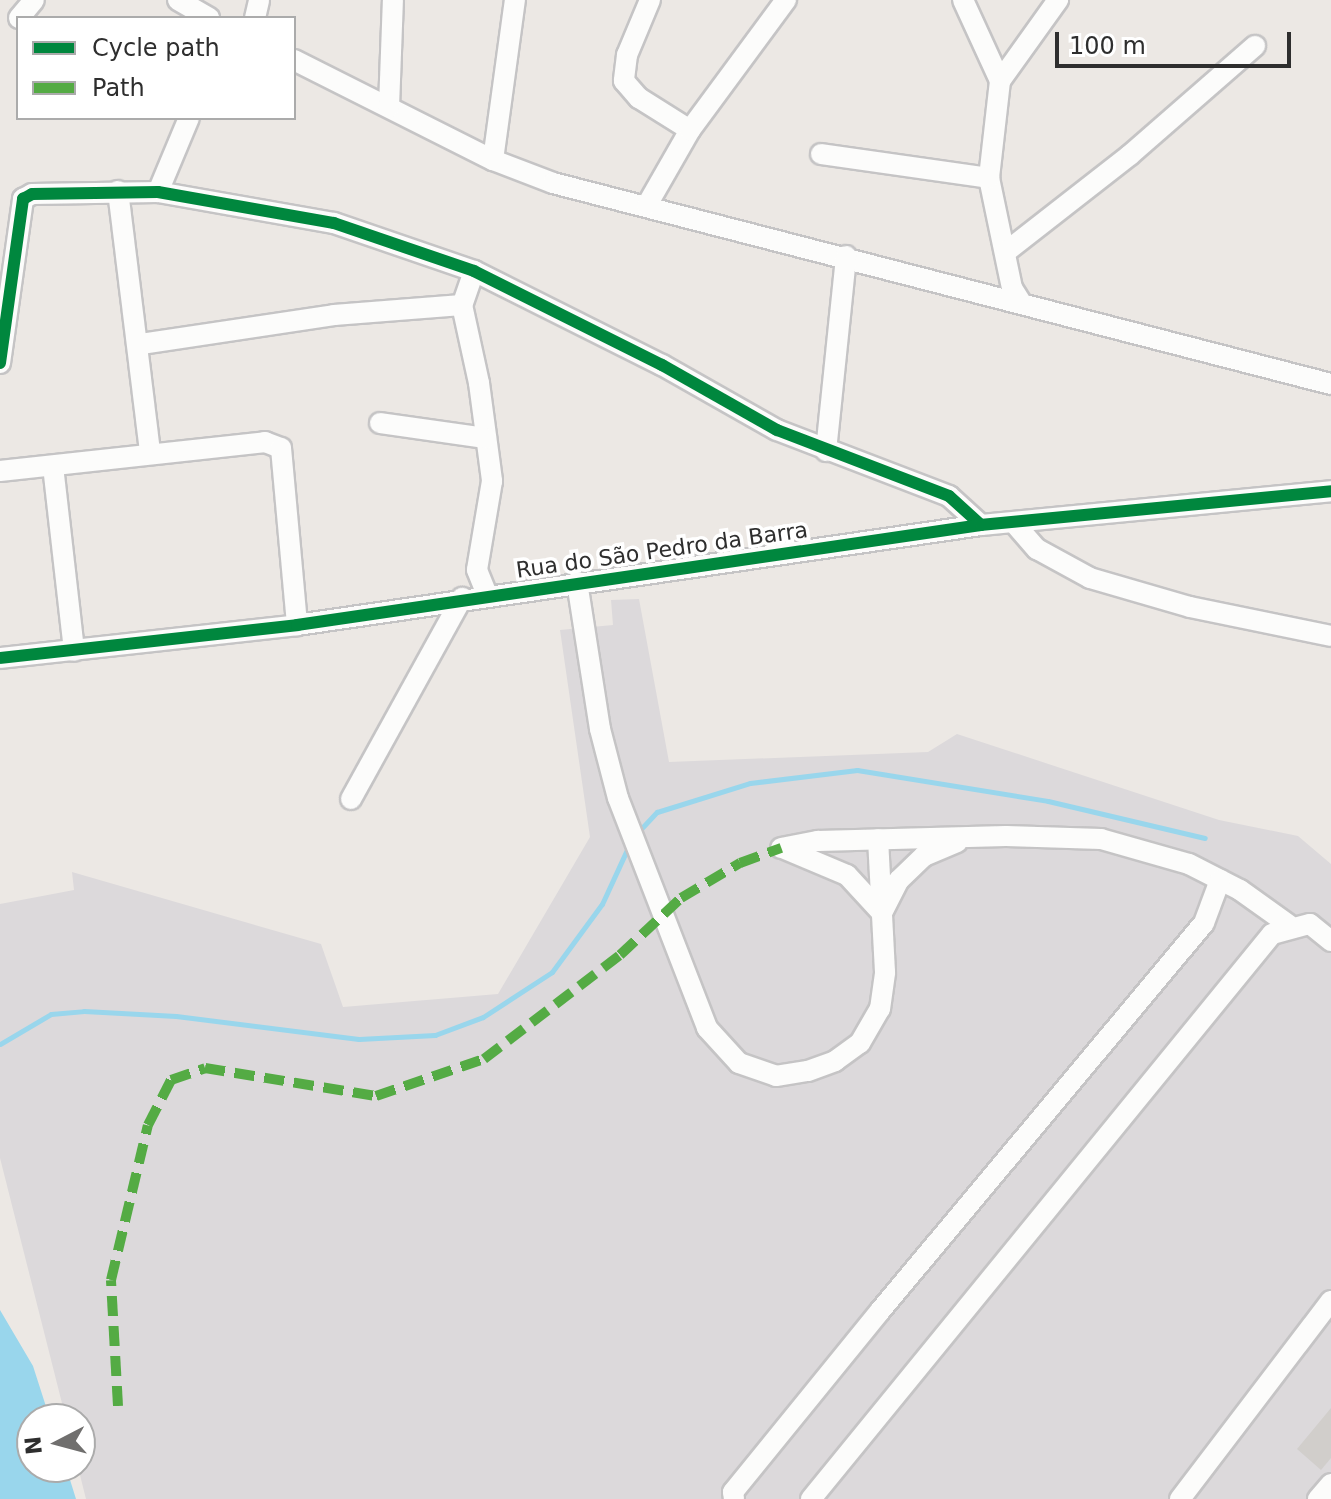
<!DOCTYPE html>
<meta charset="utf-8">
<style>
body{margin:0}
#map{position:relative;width:1331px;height:1499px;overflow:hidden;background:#ece8e4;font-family:"DejaVu Sans",sans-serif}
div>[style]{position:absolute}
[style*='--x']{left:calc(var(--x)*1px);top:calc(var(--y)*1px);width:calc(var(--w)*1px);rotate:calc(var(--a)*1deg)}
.industrial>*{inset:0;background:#dcd9db}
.water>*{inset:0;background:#99d6ec}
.stream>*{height:5px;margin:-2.5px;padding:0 2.5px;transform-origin:2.5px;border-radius:2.5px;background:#99d6ec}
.building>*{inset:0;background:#d1cecb}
.roads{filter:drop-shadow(2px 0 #c5c4c5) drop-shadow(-2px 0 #c5c4c5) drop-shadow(0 2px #c5c4c5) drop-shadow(0 -2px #c5c4c5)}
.minor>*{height:20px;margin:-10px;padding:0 10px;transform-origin:10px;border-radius:10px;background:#fcfcfb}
.quiet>*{height:10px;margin-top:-5px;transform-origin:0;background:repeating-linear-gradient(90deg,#54ab44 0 20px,transparent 0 30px)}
.cycleway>*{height:12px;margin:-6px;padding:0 6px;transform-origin:6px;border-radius:6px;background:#00873e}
span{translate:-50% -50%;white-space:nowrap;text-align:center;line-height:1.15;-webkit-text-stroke:7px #fff;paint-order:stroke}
.street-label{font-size:22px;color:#2e2e2e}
.legend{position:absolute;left:16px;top:16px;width:280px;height:104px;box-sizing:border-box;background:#fff;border:2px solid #ababab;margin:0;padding:10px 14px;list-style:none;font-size:24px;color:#2e2e2e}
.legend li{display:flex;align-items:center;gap:16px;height:40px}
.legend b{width:40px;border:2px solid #ababab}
.north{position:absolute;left:16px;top:1403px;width:80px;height:80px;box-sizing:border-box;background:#fff;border:2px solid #ababab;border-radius:50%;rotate:264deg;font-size:22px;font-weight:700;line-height:32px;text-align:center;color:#2e2e2e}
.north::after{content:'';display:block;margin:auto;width:28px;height:36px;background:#706f6e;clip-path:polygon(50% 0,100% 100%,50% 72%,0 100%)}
.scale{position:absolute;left:1055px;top:32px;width:236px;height:36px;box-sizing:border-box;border:4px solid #2e2e2e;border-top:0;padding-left:10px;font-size:24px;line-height:28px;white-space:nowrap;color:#2e2e2e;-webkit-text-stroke:6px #fff;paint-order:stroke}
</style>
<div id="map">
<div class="industrial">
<i style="clip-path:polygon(639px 599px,669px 762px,928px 752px,957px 734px,1219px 820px,1298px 836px,1331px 864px,1331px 1499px,86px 1499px,78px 1467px,80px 1419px,66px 1419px,0 1158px,0 904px,74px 890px,72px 872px,321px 944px,343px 1007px,498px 994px,590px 837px,560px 630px,613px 625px,611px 600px)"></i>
</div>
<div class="water">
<i style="clip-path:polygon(0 1310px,33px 1366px,50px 1419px,32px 1419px,32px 1467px,66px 1467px,76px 1499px,0 1499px)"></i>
</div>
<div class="stream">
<i style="--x:639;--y:831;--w:26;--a:-47"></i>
<i style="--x:657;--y:812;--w:97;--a:-17.3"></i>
<i style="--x:750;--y:783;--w:108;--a:-6.9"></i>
<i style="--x:857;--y:770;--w:193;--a:9.2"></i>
<i style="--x:1048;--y:801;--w:161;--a:13.3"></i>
<i style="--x:0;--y:1044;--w:59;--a:-30.5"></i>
<i style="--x:51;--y:1014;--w:33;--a:-5"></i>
<i style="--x:84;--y:1011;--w:92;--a:3.1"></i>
<i style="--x:176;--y:1016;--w:184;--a:7.2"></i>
<i style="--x:359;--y:1039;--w:76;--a:-3"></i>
<i style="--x:435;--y:1035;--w:51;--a:-20.6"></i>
<i style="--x:483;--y:1017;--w:82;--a:-33.1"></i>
<i style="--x:552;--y:972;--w:84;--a:-53.7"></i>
<i style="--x:602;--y:904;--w:67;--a:-65.3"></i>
</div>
<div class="building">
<i style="clip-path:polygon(1331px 1408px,1331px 1458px,1321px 1470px,1297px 1449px)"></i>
</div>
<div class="roads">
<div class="minor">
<i style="--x:178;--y:0;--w:36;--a:30"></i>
<i style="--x:650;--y:0;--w:60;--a:112.7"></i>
<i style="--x:627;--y:55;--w:26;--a:97"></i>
<i style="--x:624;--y:81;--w:23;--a:49"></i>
<i style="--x:639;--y:98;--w:60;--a:32.1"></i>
<i style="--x:963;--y:0;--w:89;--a:65.4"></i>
<i style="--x:1000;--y:81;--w:98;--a:96.5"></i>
<i style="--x:989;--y:178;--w:112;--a:78.2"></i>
<i style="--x:1012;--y:288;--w:19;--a:58"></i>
<i style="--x:19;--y:18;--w:23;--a:-50"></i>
<i style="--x:255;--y:18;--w:18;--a:-77"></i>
<i style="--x:294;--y:60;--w:223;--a:26.7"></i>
<i style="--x:493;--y:160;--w:64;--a:21"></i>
<i style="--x:553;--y:183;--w:804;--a:14.49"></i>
<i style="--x:1000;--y:81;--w:100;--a:-54.4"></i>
<i style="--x:389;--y:107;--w:107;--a:-87.9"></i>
<i style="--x:821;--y:154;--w:170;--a:8.1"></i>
<i style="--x:493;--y:160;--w:162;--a:-82.2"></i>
<i style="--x:118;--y:191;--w:263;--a:83"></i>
<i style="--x:158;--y:192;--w:80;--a:-67.3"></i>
<i style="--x:647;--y:205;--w:86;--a:-60.2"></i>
<i style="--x:690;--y:130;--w:162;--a:-53.6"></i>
<i style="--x:1007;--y:251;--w:156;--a:-38"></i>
<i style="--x:1130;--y:155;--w:166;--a:-41.1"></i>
<i style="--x:474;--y:271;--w:36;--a:109"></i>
<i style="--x:462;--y:305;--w:80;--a:77.7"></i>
<i style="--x:479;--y:383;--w:99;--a:82.4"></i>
<i style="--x:492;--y:481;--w:90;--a:99.6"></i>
<i style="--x:477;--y:570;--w:27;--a:68"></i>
<i style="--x:141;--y:344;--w:195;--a:-8.5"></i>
<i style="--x:334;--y:315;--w:128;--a:-4.5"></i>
<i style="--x:0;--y:363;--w:166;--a:-82"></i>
<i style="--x:23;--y:199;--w:10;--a:-29"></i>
<i style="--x:32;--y:194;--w:126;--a:-0.9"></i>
<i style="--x:158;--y:192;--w:179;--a:10"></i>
<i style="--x:334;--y:223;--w:148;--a:18.9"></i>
<i style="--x:474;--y:271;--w:210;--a:26.6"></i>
<i style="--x:662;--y:365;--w:132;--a:29.5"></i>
<i style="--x:777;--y:430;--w:184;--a:21"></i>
<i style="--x:949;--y:496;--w:43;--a:42.2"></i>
<i style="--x:380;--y:423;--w:107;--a:8.1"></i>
<i style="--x:826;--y:451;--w:196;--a:-84.1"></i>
<i style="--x:53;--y:466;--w:186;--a:83.5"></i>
<i style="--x:0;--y:471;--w:267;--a:-6.2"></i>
<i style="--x:265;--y:442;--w:17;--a:21"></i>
<i style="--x:281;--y:448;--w:178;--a:84.8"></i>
<i style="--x:1014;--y:523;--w:35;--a:49"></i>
<i style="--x:1037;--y:549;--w:60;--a:28.7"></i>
<i style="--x:1090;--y:578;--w:104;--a:16.2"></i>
<i style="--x:1190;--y:607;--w:144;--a:11.6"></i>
<i style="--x:577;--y:582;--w:149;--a:81.1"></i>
<i style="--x:600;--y:729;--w:71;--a:75.4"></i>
<i style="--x:618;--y:798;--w:247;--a:68.8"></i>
<i style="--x:707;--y:1028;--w:47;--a:47.6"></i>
<i style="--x:739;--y:1063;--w:39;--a:19"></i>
<i style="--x:776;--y:1076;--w:32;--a:-9"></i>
<i style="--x:808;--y:1071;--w:29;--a:-20"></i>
<i style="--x:835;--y:1061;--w:31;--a:-36"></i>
<i style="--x:860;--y:1043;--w:39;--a:-60"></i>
<i style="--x:880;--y:1009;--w:37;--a:-82"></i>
<i style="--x:885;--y:972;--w:133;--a:-93"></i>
<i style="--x:0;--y:658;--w:299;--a:-6.3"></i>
<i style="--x:297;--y:625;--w:691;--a:-8.32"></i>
<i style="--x:981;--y:525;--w:352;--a:-5.5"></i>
<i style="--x:351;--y:799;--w:230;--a:-61.1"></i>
<i style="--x:781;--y:848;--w:38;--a:-11"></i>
<i style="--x:818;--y:841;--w:188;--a:-1.5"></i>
<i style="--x:1006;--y:836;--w:95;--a:1.8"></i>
<i style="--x:1101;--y:839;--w:91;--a:15.9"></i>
<i style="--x:1189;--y:864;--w:57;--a:27"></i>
<i style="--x:1240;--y:890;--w:60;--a:35.5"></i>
<i style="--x:785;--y:849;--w:67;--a:22.8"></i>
<i style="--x:847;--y:875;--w:52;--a:47.4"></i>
<i style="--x:882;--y:913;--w:37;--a:-63"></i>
<i style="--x:899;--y:880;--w:35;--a:-44"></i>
<i style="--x:924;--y:856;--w:36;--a:-23"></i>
<i style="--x:734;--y:1499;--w:7;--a:-98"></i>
<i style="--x:733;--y:1492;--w:233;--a:-50.9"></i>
<i style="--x:880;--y:1311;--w:505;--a:-50.14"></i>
<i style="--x:1204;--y:923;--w:46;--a:-69.6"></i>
<i style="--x:811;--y:1499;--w:729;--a:-50.79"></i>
<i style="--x:1272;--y:934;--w:39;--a:-15"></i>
<i style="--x:1310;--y:924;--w:27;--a:39"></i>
<i style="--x:1180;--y:1499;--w:249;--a:-52.7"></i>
<i style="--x:1318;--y:1499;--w:20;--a:-49"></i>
</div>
</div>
<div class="quiet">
<i style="--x:118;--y:1406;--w:126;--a:-93.2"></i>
<i style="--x:111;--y:1280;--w:159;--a:-76.6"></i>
<i style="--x:148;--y:1125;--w:51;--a:-62.9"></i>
<i style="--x:171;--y:1080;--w:36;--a:-19"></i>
<i style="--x:205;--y:1068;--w:173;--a:9.3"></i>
<i style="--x:376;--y:1096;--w:114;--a:-18.9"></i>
<i style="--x:484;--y:1059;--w:171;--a:-37.4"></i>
<i style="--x:620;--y:955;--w:83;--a:-43.1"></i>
<i style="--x:681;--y:898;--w:69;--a:-30.7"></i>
<i style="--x:740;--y:863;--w:44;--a:-20.1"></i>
</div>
<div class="cycleway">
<i style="--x:0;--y:363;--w:166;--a:-82"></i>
<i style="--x:23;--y:199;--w:10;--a:-29"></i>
<i style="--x:32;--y:194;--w:126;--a:-0.9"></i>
<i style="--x:158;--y:192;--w:179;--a:10"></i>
<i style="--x:334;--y:223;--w:148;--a:18.9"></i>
<i style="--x:474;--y:271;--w:210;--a:26.6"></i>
<i style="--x:662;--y:365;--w:132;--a:29.5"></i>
<i style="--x:777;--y:430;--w:184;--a:21"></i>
<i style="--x:949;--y:496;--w:43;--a:42.2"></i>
<i style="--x:0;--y:658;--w:299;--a:-6.3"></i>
<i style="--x:297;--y:625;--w:691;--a:-8.32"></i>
<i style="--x:981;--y:525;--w:352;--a:-5.5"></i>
</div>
<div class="street-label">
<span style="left:662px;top:550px;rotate:-8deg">Rua do São Pedro da Barra</span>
</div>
<ul class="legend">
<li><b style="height:10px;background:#00873e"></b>Cycle path</li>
<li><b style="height:10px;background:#54ab44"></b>Path</li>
</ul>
<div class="north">N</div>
<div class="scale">100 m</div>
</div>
